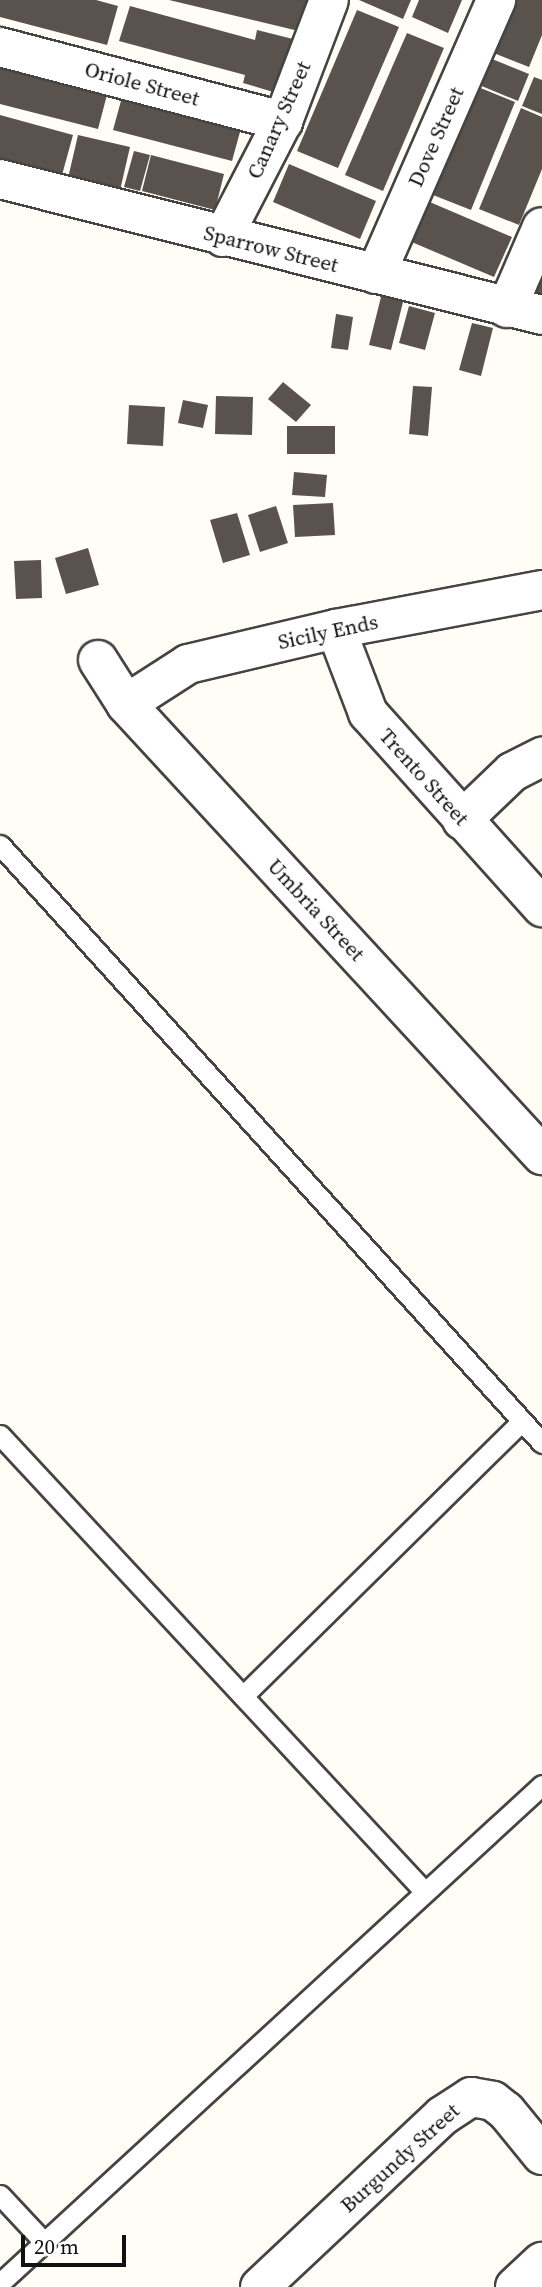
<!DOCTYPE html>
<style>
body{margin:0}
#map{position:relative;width:542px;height:2287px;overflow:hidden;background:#fffdf5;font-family:"Source Serif 4",serif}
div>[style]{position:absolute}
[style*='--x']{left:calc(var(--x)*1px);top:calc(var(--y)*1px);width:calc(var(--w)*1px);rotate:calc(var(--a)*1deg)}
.building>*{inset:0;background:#5a524d}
.roads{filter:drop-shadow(2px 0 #444) drop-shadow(-2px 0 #444) drop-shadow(0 2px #444) drop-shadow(0 -2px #444)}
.service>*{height:19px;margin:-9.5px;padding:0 9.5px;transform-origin:9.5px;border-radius:9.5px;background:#fff}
.minor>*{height:38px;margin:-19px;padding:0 19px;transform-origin:19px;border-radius:19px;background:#fff}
span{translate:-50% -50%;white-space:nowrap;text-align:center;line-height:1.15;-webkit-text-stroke:7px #fff;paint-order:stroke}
.street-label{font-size:21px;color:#111}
.scale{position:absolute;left:21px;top:2235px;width:105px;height:32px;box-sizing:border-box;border:4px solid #111;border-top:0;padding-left:9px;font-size:21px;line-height:24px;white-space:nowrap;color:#111;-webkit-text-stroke:5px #fff;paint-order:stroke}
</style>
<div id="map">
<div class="building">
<i style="clip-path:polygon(0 0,96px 0,118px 6px,107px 45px,0 17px)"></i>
<i style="clip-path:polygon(169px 0,314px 0,307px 33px)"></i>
<i style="clip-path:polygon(359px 0,411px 0,403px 19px)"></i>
<i style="clip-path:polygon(419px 0,462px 0,448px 33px,412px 17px)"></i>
<i style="clip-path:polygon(513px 0,542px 0,542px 35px,529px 67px,491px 52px)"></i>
<i style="clip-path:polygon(130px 6px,255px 40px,257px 30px,305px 42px,290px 97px,243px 83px,245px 75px,119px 41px)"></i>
<i style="clip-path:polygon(357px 10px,399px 27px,338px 168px,297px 151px)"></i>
<i style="clip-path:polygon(407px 33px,444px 48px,383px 191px,345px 175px)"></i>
<i style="clip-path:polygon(482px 55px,529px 74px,518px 101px,472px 82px)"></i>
<i style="clip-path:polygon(0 63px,108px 91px,98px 129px,0 104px)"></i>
<i style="clip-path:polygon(534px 77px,542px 80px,542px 114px,522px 106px)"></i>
<i style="clip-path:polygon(478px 87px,515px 102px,471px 210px,433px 195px)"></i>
<i style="clip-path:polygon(124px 90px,243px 121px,232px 161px,113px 130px)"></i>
<i style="clip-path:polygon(521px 108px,542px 117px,542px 169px,519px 225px,479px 209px)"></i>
<i style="clip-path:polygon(0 115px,73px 135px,62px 175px,0 158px)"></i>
<i style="clip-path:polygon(78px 135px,130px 147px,118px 199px,66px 187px)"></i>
<i style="clip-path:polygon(134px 151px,150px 155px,140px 191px,124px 187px)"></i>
<i style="clip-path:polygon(151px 155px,224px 174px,215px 210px,142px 191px)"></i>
<i style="clip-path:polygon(289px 164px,376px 201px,360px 239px,273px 202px)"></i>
<i style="clip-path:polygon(425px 200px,512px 237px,494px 277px,407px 240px)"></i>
<i style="clip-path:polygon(542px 276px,542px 297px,534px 294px)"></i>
<i style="clip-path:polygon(382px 293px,404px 298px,391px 350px,369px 345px)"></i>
<i style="clip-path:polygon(409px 306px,435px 313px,425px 350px,399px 343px)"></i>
<i style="clip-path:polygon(336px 314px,353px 317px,348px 350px,331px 348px)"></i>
<i style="clip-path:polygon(472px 323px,493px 328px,481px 376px,459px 370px)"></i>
<i style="clip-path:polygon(283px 382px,311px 405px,296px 422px,268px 399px)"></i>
<i style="clip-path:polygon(413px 386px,432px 387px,428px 436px,409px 434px)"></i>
<i style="clip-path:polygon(216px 396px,253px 397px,252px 435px,215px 434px)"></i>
<i style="clip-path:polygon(183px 400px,208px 405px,203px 428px,178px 423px)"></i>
<i style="clip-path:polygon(129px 405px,165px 407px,163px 446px,127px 444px)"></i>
<i style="clip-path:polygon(287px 426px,335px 426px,335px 454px,287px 454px)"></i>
<i style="clip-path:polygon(294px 472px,327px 475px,325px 497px,292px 495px)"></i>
<i style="clip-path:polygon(333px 503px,335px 535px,295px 537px,293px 505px)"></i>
<i style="clip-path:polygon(276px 506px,288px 543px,260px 552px,248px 515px)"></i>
<i style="clip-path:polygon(237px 513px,250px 555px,223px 563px,210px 520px)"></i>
<i style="clip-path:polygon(88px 548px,99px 585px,66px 594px,55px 558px)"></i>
<i style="clip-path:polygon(41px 560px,42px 598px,16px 599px,14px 561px)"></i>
</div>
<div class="roads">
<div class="service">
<i style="--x:0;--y:845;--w:807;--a:47.81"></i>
<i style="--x:0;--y:1435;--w:624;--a:47.08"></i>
<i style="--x:243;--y:1696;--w:390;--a:-44.6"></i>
<i style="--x:0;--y:2195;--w:64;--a:46.9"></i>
<i style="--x:0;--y:2283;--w:736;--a:-42.58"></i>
</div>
<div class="minor">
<i style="--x:0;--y:47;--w:293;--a:14.7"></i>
<i style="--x:0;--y:179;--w:559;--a:14.09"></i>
<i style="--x:223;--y:237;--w:131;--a:-62.7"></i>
<i style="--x:283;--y:121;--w:129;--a:-69.2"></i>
<i style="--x:376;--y:274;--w:299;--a:-66.3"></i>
<i style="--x:507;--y:308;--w:88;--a:-66.6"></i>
<i style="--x:336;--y:629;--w:90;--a:69.1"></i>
<i style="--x:368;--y:713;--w:261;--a:48.1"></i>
<i style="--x:98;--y:660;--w:52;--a:57.5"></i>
<i style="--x:126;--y:704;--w:614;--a:47.31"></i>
<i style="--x:126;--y:704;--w:74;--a:-32.8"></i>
<i style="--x:188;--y:664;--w:152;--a:-13.3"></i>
<i style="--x:336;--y:629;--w:210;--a:-10.7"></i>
<i style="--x:462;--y:820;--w:69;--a:-43.8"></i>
<i style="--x:512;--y:772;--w:34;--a:-27"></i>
<i style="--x:260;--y:2287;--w:250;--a:-43.2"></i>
<i style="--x:442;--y:2116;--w:35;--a:-33"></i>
<i style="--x:471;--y:2097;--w:22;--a:10"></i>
<i style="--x:493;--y:2101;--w:16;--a:38"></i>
<i style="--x:506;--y:2111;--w:57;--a:50.7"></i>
<i style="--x:515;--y:2287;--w:37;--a:-43"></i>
</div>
</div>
<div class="street-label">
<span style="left:142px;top:84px;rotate:15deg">Oriole Street</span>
<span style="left:279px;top:120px;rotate:-66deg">Canary Street</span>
<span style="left:436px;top:137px;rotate:-66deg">Dove Street</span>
<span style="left:271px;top:249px;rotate:14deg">Sparrow Street</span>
<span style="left:328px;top:632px;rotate:-12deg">Sicily Ends</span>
<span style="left:424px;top:777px;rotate:48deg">Trento Street</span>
<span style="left:316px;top:910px;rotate:47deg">Umbria Street</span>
<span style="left:400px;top:2158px;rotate:-42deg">Burgundy Street</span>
</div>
<div class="scale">20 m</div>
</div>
